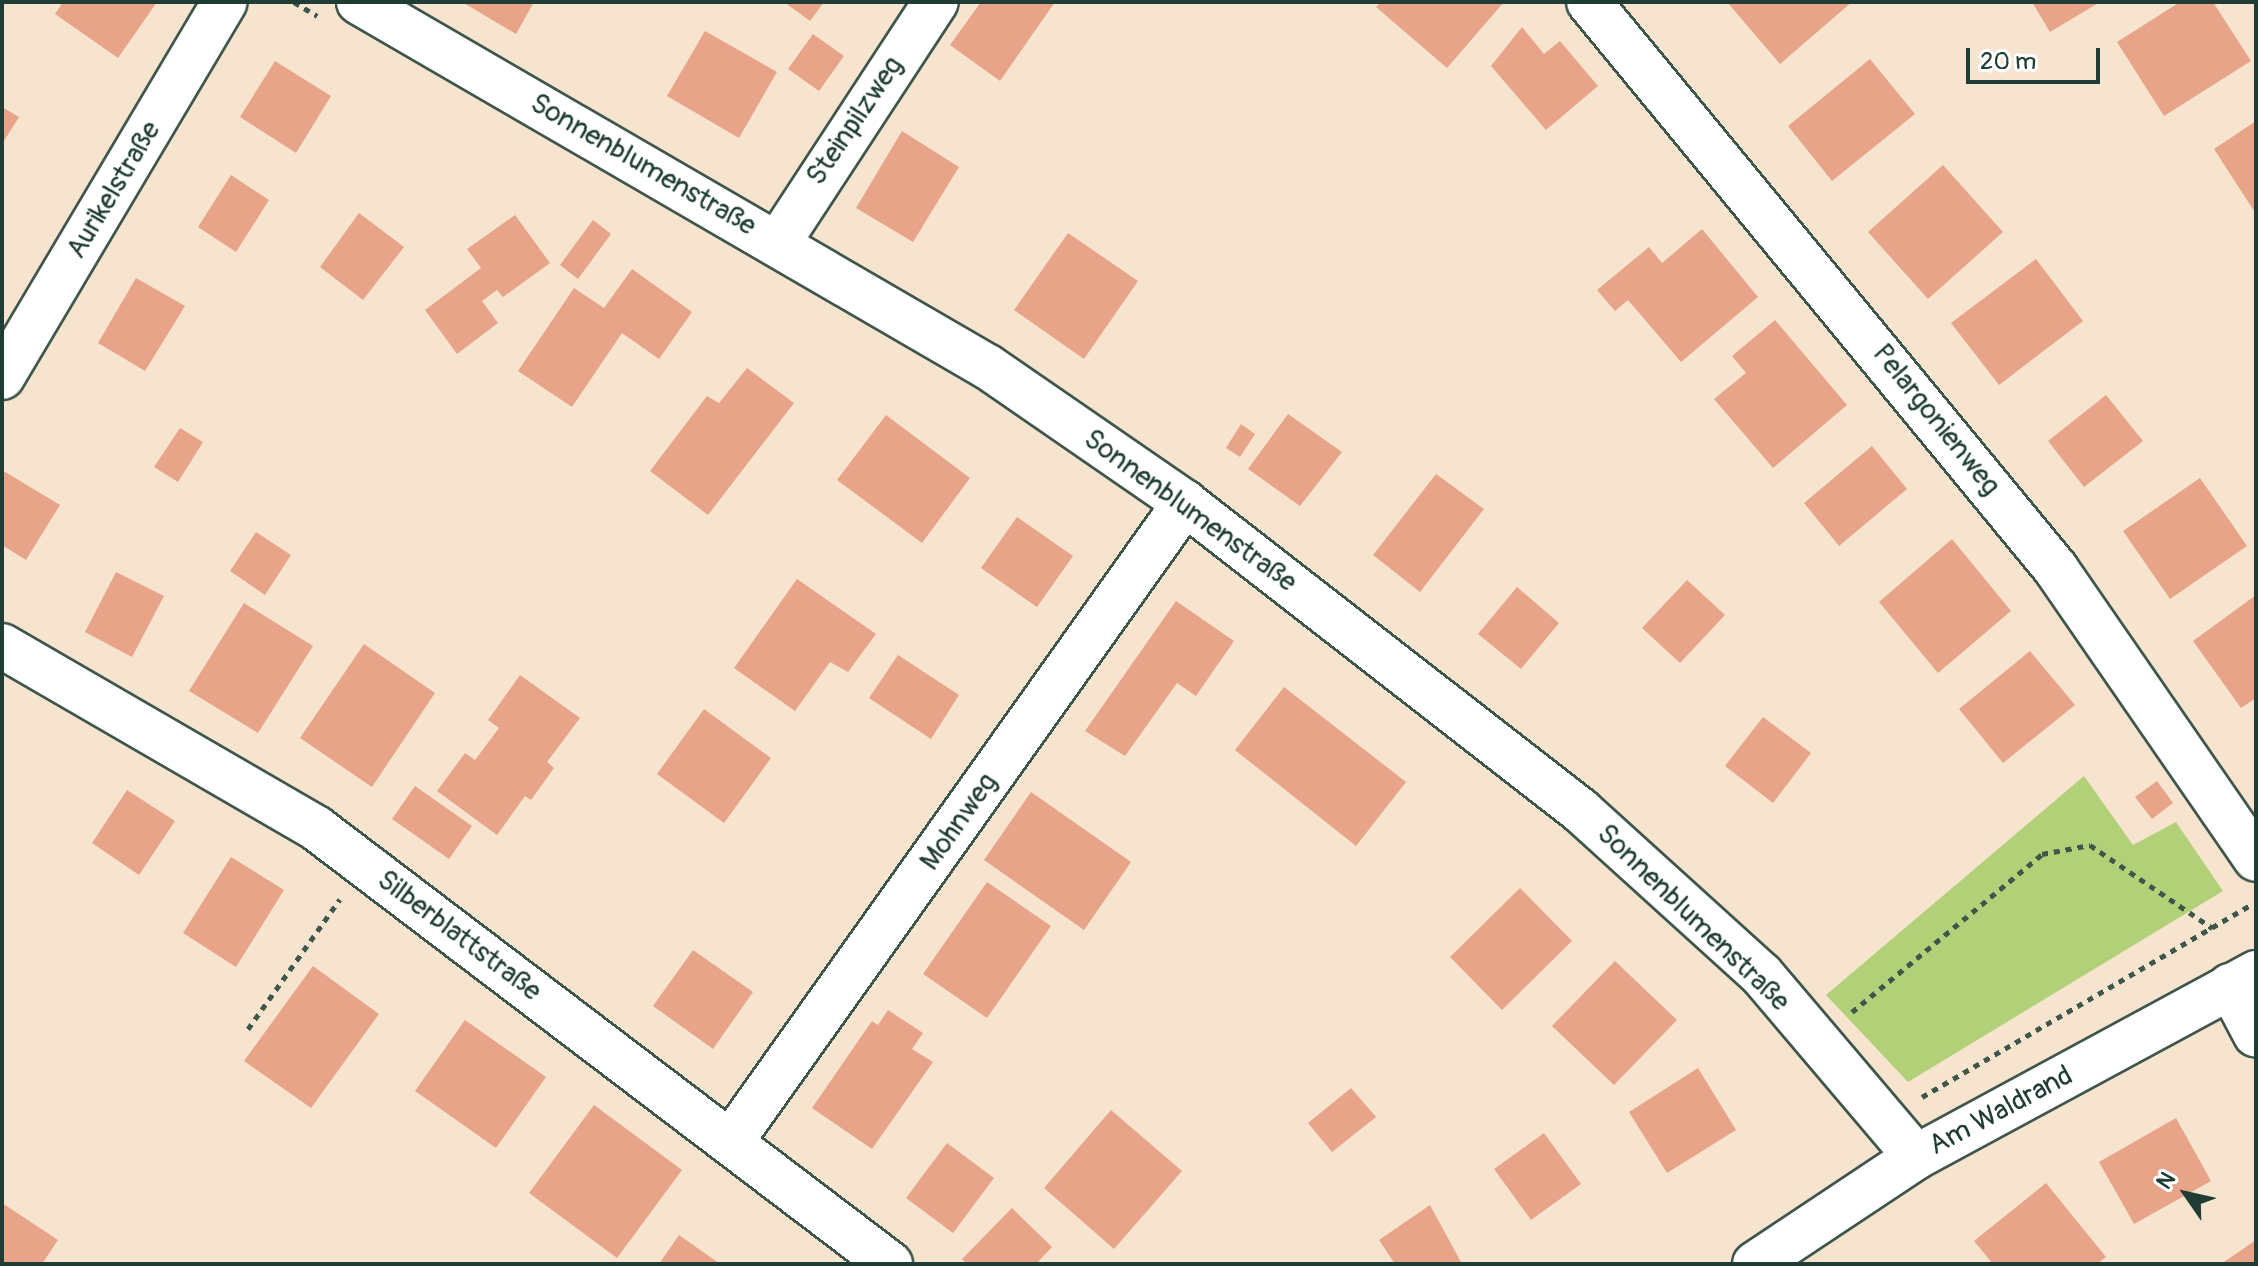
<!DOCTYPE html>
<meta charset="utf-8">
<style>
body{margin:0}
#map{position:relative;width:2258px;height:1266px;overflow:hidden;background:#f7e4cf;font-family:Pangolin,sans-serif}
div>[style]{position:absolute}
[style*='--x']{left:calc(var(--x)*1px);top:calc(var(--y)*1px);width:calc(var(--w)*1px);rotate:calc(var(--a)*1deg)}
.green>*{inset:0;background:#b2d078}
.building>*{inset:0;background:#e7a488}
.path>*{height:5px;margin-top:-2.5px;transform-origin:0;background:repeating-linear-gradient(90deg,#3f564b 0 6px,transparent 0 12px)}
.roads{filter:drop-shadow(2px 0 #3f564b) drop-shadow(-2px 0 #3f564b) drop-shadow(0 2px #3f564b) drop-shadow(0 -2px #3f564b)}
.minor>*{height:44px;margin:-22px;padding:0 22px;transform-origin:22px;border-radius:22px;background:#fff}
span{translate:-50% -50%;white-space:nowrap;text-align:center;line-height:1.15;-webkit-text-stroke:8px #fff;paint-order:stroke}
.street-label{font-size:28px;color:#1f3d34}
.frame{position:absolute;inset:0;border:4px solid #1f3d34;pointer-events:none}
.north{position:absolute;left:2146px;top:1154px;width:80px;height:80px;-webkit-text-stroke:6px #fff;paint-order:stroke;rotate:304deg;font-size:22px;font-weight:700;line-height:32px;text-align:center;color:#1f3d34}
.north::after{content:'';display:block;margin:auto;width:28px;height:36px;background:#1f3d34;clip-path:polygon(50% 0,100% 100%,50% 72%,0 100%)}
.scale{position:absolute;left:1966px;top:48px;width:134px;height:36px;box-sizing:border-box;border:4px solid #1f3d34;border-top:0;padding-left:10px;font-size:24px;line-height:28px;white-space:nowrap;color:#1f3d34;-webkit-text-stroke:6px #fff;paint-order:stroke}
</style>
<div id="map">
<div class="green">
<i style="clip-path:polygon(2084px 776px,2133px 845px,2176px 822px,2223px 891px,1908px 1082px,1826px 995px)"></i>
</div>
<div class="building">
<i style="clip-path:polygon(63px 2px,157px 2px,118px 58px,55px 14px)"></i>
<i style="clip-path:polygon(462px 2px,534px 2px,516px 34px)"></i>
<i style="clip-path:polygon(784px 2px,824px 2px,810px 21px)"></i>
<i style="clip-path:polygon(981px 2px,1055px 2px,1000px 81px,950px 45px)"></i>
<i style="clip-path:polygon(1381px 2px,1504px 2px,1447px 68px,1376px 7px)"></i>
<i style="clip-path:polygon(1727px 2px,1852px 2px,1780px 64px)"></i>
<i style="clip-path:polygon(2032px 2px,2100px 2px,2050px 32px)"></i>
<i style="clip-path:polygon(2180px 2px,2213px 2px,2251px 61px,2164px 116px,2117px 42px)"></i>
<i style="clip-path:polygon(1522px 27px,1544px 54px,1560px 41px,1598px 86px,1546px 130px,1491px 66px)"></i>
<i style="clip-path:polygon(705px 31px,777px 72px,739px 138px,667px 96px)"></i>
<i style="clip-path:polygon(813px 34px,844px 56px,819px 91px,788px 69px)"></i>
<i style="clip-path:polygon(1870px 59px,1915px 114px,1832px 181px,1788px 126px)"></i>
<i style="clip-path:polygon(275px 61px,331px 96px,296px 153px,240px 117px)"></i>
<i style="clip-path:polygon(2px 107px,19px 117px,2px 144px)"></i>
<i style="clip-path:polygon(2256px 121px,2256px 214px,2214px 149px)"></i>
<i style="clip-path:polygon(902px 131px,959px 167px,913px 242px,856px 208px)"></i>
<i style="clip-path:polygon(1943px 165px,2003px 232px,1928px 299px,1868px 232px)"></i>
<i style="clip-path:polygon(231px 175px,269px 200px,236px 252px,198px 227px)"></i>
<i style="clip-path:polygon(359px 213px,404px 247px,363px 300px,320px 267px)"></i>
<i style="clip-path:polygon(515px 215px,550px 263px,503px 297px,497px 290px,482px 301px,498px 323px,457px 354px,425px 310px,481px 268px,467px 249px)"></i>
<i style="clip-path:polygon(593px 220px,611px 234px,578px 279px,560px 265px)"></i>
<i style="clip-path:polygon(1702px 229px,1758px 297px,1681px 362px,1628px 300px,1615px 311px,1597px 290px,1649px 247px,1662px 263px)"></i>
<i style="clip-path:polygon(1068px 233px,1138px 281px,1084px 359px,1014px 310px)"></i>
<i style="clip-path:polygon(2036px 259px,2083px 321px,1999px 385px,1951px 323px)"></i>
<i style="clip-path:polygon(632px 269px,692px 312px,659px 359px,622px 333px,572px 407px,518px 371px,574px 288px,604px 308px)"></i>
<i style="clip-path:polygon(136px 278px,185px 306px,145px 371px,98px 343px)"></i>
<i style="clip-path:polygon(1775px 320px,1847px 405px,1773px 468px,1714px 399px,1746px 373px,1732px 356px)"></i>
<i style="clip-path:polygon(747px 368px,794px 403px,708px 515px,650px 471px,707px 396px,719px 403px)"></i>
<i style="clip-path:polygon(2106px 395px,2143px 441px,2084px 487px,2048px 441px)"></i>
<i style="clip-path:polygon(1288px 414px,1342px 452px,1300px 506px,1248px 469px)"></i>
<i style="clip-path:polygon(886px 415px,970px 478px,922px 543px,837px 480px)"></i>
<i style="clip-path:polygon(1241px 424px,1255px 434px,1240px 457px,1226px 448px)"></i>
<i style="clip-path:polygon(180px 428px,203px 442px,178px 482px,154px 467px)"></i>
<i style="clip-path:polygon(1872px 446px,1907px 489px,1839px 546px,1804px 503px)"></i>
<i style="clip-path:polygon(2px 470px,60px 505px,26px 560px,2px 545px)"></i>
<i style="clip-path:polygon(1436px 474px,1484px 509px,1420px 592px,1373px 555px)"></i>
<i style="clip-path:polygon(2200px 478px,2247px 546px,2170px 599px,2123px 531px)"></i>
<i style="clip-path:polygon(1017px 517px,1073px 556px,1037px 607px,981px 568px)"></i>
<i style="clip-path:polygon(256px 532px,291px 555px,265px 595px,230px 571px)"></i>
<i style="clip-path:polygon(1952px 539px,2011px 611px,1938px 673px,1879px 602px)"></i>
<i style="clip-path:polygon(116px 572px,164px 596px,132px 657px,85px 632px)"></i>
<i style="clip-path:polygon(797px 579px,876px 634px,848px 672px,830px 662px,795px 711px,734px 668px)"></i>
<i style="clip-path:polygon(1687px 580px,1725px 615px,1680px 663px,1642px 628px)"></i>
<i style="clip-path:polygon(1517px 587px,1559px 623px,1521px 669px,1478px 634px)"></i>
<i style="clip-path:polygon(2256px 595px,2256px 698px,2241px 708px,2193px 641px)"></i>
<i style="clip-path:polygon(1176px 601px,1234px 641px,1196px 696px,1177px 683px,1125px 756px,1085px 731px)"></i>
<i style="clip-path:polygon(244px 603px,313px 646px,258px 733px,189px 691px)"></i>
<i style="clip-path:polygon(364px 644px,435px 693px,372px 787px,300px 738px)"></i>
<i style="clip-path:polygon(2030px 651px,2075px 705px,2003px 763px,1959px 709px)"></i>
<i style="clip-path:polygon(898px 655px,959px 695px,931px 739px,869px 698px)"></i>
<i style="clip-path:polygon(520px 675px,580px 718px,547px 762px,554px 768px,531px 800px,525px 796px,497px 835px,437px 791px,465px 753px,475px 760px,499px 728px,488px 720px)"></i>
<i style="clip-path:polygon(1284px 687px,1406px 782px,1356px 846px,1235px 750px)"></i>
<i style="clip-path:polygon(704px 709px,771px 758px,724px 823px,657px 774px)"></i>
<i style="clip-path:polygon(1763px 717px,1811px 753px,1773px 803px,1725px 766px)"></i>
<i style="clip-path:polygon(2157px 781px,2173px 803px,2152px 819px,2135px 797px)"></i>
<i style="clip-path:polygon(415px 786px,472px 826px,449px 859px,392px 819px)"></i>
<i style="clip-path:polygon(127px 790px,175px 821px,139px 875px,92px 843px)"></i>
<i style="clip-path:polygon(1031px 792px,1131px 862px,1084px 930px,984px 860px)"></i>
<i style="clip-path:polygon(231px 857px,284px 890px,236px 967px,183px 933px)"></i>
<i style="clip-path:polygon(987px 882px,1051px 926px,987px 1018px,923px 974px)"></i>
<i style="clip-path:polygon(1520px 888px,1572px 941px,1502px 1010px,1450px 957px)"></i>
<i style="clip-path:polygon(693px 950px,753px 992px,713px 1049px,653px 1006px)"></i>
<i style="clip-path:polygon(1615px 961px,1677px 1020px,1614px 1085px,1552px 1026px)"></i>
<i style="clip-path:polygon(313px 966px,379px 1014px,311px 1108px,244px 1061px)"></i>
<i style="clip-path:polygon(888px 1010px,923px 1033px,912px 1049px,933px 1062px,872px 1149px,812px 1108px,872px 1021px,878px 1025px)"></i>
<i style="clip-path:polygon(465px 1020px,546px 1077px,496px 1148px,415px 1091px)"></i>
<i style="clip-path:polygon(1698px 1068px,1736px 1130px,1667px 1173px,1629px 1112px)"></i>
<i style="clip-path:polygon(1351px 1088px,1376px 1117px,1332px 1152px,1308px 1123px)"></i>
<i style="clip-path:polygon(594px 1105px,682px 1170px,617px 1258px,529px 1193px)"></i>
<i style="clip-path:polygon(1111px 1110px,1182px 1171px,1114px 1249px,1044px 1188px)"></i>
<i style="clip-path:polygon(2176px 1118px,2211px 1181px,2134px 1224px,2099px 1162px)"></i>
<i style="clip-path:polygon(1544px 1133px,1581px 1184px,1531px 1220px,1494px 1169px)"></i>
<i style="clip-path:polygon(947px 1143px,994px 1178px,953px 1233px,906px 1198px)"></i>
<i style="clip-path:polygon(2046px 1183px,2106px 1257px,2097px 1264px,1993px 1264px,1974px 1241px)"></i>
<i style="clip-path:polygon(2px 1203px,58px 1240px,42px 1264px,2px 1264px)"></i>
<i style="clip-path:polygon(1430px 1205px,1462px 1264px,1395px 1264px,1379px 1240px)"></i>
<i style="clip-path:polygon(1012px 1208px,1052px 1247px,1036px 1264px,967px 1264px,962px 1259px)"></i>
<i style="clip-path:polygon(679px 1235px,720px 1264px,659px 1264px)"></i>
<i style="clip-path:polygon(2256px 1240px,2256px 1264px,2221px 1264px)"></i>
</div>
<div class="path">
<i style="--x:294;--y:2;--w:27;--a:31"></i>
<i style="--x:1852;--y:1012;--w:247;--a:-39.7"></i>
<i style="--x:2042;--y:854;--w:49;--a:-10.6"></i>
<i style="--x:2090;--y:845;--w:148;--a:34.2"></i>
<i style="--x:248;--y:1029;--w:159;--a:-54.7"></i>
<i style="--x:1922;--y:1097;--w:381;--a:-30.3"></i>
</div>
<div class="roads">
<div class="minor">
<i style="--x:359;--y:2;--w:727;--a:30.13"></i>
<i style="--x:988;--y:367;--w:239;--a:34.6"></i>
<i style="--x:1185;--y:503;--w:502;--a:37.87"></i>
<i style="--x:1581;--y:811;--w:243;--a:42.2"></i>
<i style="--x:1761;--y:974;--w:240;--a:49.7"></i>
<i style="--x:1589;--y:2;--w:735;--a:50.52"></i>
<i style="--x:2056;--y:569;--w:352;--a:55.4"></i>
<i style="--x:778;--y:243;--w:288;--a:-56.8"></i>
<i style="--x:2;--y:377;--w:436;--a:-59.3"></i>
<i style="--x:2;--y:646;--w:363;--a:30.1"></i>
<i style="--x:316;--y:828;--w:721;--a:37.22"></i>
<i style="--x:2230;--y:986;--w:55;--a:62"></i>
<i style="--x:732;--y:1140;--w:782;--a:-54.58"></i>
<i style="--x:1755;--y:1264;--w:193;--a:-33.6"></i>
<i style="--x:1916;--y:1157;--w:387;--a:-28.4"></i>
</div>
</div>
<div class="street-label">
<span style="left:855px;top:121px;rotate:-56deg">Steinpilzweg</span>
<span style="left:643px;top:165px;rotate:30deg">Sonnenblumenstraße</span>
<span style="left:114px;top:190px;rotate:-59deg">Aurikelstraße</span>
<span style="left:1936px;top:420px;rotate:51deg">Pelargonienweg</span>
<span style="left:1190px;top:511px;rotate:36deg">Sonnenblumenstraße</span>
<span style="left:959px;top:822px;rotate:-55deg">Mohnweg</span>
<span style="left:1693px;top:918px;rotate:44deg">Sonnenblumenstraße</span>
<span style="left:459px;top:936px;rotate:37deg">Silberblattstraße</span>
<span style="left:2001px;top:1111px;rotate:-28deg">Am Waldrand</span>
</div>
<div class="frame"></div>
<div class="north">N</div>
<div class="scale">20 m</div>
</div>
